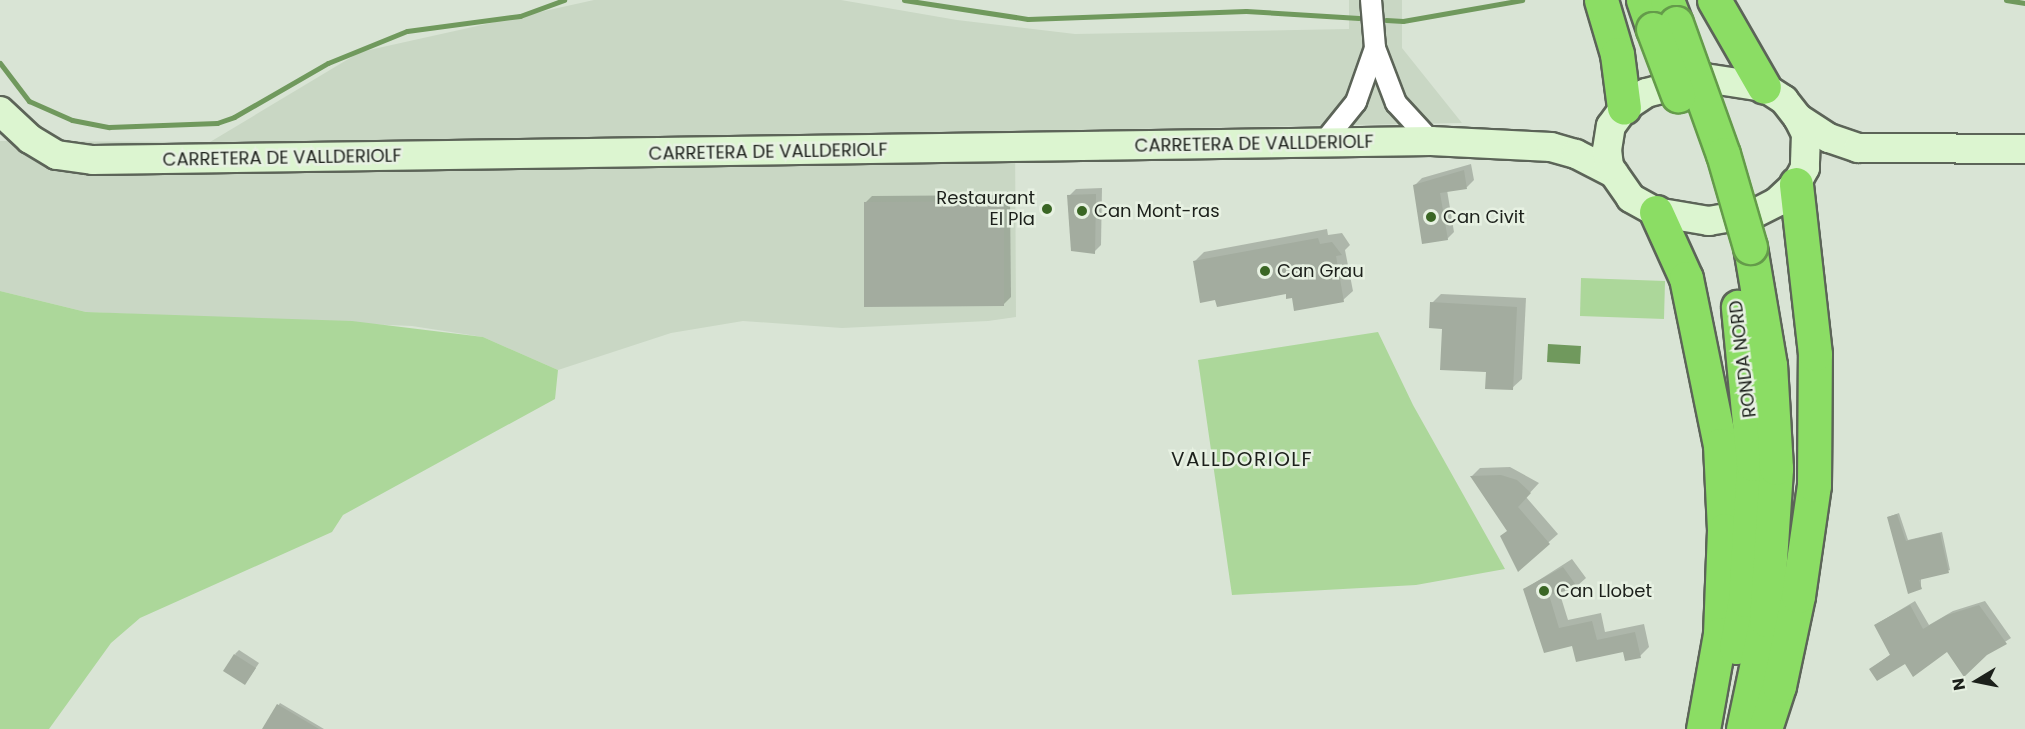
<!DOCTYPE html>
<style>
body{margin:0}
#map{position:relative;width:2025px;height:729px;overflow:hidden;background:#d9e4d5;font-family:Poppins,sans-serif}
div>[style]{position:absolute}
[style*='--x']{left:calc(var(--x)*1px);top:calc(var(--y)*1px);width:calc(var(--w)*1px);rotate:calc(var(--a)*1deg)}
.built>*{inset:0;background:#c9d7c4}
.green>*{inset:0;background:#acd79a}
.water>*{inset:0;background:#70995d}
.shadow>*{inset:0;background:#0003}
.stream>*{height:5px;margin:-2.5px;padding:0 2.5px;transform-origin:2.5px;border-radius:2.5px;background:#70995d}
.building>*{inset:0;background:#a3ac9f}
.roads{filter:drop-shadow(2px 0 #5c6458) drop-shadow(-2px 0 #5c6458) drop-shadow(0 2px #5c6458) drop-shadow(0 -2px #5c6458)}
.street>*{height:20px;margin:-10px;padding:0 10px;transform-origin:10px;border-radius:10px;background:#fff}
.secondary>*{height:28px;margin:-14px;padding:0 14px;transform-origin:14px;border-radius:14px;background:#dcf5d0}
.highway>*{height:33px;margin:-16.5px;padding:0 16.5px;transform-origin:16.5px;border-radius:16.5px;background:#8bdd64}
.bridges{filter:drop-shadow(2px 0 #649b4a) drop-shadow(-2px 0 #649b4a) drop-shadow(0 2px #649b4a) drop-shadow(0 -2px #649b4a)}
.highway-bridge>*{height:33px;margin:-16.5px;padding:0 16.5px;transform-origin:16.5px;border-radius:16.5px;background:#8bdd64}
.dots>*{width:16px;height:16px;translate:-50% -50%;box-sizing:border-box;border:3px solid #e7f1e2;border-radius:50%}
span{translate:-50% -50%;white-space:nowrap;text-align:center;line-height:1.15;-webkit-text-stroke:5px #e7f1e2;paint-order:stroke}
.street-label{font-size:18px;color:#1c201b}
.poi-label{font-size:18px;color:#1c201b}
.right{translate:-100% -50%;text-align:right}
.left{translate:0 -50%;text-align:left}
.neighbourhood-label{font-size:20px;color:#1c201b;letter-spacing:1.5px}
.north{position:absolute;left:1947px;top:651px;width:60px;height:60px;-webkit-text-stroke:4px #e7f1e2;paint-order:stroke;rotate:260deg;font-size:16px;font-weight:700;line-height:24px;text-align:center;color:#1c201b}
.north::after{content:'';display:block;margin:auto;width:21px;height:27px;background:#1c201b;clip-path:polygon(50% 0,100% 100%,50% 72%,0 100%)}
</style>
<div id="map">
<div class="built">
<i style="clip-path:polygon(594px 0,841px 0,957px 20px,1075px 34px,1349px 29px,1349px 0,1402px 0,1402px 48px,1462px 123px,1015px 131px,1016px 317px,988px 321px,842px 328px,743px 321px,671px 333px,558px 370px,483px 337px,412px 326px,86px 312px,0 291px,0 141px,210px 142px,360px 52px)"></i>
</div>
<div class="green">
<i style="clip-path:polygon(1581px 278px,1665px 281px,1664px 319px,1580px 316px)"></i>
<i style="clip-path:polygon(0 291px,86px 312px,352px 321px,483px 337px,558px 370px,555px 399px,343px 515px,332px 532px,140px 618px,111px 643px,49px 729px,0 729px)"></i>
<i style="clip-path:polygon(1378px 332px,1413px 405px,1505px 569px,1416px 585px,1232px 595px,1198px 360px)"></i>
</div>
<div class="water">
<i style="clip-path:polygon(1548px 344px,1581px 346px,1580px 364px,1547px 362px)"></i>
</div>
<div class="shadow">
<i style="clip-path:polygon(1471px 164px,1474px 180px,1467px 187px,1447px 190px,1454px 232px,1447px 239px,1415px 185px,1422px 178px)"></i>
<i style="clip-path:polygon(1102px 188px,1101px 245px,1094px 252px,1069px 196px,1076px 189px)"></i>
<i style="clip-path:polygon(1010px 195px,1011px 297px,1004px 304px,865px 203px,872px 196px)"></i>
<i style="clip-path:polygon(1327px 229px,1328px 235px,1342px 233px,1350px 245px,1345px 250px,1353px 291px,1343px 300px,1293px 296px,1194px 262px,1204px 252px)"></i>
<i style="clip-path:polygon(1441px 294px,1526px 298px,1522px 379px,1512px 388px,1487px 370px,1444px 327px,1432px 303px)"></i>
<i style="clip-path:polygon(1510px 467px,1539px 483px,1526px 497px,1558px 534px,1518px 569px,1509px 530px,1472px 476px,1480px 468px)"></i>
<i style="clip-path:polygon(1899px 513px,1908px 540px,1942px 532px,1950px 570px,1921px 578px,1921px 588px,1888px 517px)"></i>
<i style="clip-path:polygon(1572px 559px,1586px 578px,1577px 586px,1559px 591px,1568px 620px,1601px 613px,1605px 632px,1644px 624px,1649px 647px,1640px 656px,1624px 650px,1573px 645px,1525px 589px)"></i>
<i style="clip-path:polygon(1915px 601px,1929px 625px,1953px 611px,1985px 601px,2011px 638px,1986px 654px,1947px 650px,1871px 669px,1891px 654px,1875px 625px)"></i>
<i style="clip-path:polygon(239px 650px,259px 663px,249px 678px,235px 654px)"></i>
<i style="clip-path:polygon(280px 703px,324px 729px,263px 729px)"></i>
</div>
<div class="stream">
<i style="--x:904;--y:0;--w:125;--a:8.7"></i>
<i style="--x:1028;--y:19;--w:218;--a:-2.1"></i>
<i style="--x:1246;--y:11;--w:113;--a:3.5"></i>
<i style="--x:2006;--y:0;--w:19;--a:9"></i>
<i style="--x:1386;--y:20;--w:17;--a:3"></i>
<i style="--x:1403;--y:21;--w:121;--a:-10"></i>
<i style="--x:0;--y:63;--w:48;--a:52.7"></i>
<i style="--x:29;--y:101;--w:47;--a:23.8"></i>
<i style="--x:72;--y:120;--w:38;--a:11"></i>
<i style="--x:109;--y:127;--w:108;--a:-2.1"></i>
<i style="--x:217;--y:123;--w:18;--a:-19"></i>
<i style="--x:234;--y:117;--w:108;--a:-29.9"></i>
<i style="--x:328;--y:63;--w:85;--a:-22.1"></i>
<i style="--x:407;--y:31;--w:114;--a:-7.6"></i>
<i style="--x:520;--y:16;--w:47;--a:-20"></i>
</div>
<div class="building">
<i style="clip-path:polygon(1464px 170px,1467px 189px,1440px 193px,1448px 240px,1422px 244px,1413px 185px)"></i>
<i style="clip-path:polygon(1096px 194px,1095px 254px,1071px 251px,1067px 195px)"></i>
<i style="clip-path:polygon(1004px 201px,1004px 306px,864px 307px,864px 202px)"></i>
<i style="clip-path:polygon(1318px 238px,1320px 244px,1332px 242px,1342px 255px,1336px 256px,1344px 302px,1294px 311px,1292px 298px,1286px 299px,1286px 294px,1217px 307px,1215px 300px,1200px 303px,1193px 261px)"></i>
<i style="clip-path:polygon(1430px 302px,1517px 307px,1513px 390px,1485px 389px,1486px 372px,1440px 370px,1442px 329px,1429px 328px)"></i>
<i style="clip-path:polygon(1501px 475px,1517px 480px,1531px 493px,1518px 507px,1550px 544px,1518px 572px,1500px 536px,1507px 531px,1470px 476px)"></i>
<i style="clip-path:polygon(1897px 514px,1906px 541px,1940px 533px,1949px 573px,1919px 580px,1922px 589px,1908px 594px,1887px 517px)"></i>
<i style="clip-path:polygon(1563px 567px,1578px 588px,1549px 595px,1559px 628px,1592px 621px,1597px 640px,1635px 632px,1641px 658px,1625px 661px,1623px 652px,1576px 662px,1572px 646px,1544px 653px,1523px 589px)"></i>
<i style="clip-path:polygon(1910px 605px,1923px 629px,1947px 615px,1979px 605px,2007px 644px,1987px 655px,1964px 677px,1947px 652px,1913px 677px,1905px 664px,1877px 681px,1869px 669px,1890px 655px,1874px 625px)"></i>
<i style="clip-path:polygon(234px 654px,256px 668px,245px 685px,223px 671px)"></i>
<i style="clip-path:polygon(277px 704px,319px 729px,262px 729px)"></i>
</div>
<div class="roads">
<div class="street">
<i style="--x:1371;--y:0;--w:48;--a:85.2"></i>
<i style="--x:1375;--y:48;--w:59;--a:69.1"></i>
<i style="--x:1396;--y:103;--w:52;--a:47.4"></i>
<i style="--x:1323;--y:143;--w:53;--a:-51.2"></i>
<i style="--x:1356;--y:102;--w:57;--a:-70.6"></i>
</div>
<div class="secondary">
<i style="--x:0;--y:111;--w:41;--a:43"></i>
<i style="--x:30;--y:139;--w:31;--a:31"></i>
<i style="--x:57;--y:155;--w:36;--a:8"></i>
<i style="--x:93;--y:160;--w:1338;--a:-0.81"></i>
<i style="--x:1431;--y:141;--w:120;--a:2.9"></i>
<i style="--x:1551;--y:147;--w:26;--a:16"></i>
<i style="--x:1576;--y:154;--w:42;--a:27.2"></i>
<i style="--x:1798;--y:118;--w:18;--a:63"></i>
<i style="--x:1806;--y:134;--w:34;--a:92"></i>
<i style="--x:1805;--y:168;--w:18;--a:119"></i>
<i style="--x:1796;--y:184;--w:26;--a:137"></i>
<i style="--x:1777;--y:202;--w:25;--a:153"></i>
<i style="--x:1755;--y:213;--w:47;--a:170.1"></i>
<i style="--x:1709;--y:221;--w:54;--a:-170.4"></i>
<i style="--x:1656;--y:212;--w:29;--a:-151"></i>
<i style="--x:1631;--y:198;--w:39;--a:-125"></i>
<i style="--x:1609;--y:166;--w:16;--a:-97"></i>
<i style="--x:1607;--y:150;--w:24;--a:-81"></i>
<i style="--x:1611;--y:126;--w:22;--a:-54"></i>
<i style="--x:1624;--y:108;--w:27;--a:-34"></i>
<i style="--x:1646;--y:93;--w:61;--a:-14.3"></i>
<i style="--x:1705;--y:78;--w:60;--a:8.7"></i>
<i style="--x:1764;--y:87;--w:24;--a:33"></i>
<i style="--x:1784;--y:100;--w:23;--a:52"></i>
<i style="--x:1798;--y:118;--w:37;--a:33"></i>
<i style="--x:1829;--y:138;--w:31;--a:19"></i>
<i style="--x:1858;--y:148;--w:167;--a:0.3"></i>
</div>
<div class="highway">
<i style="--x:1601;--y:0;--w:56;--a:73.5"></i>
<i style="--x:1617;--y:54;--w:54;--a:82.6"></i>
<i style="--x:1643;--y:0;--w:31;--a:71"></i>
<i style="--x:1667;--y:0;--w:25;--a:69"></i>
<i style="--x:1714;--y:0;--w:100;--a:60.1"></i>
<i style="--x:1656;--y:212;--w:72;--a:65.6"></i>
<i style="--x:1686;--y:278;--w:170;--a:78.5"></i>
<i style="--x:1720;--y:445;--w:85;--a:87.3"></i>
<i style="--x:1724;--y:530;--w:104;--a:92.2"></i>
<i style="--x:1720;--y:634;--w:97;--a:100.1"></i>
<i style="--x:1736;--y:647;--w:48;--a:-79.2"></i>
<i style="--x:1745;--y:600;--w:136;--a:-86.6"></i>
<i style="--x:1753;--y:464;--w:158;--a:-95.5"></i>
<i style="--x:1743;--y:729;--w:111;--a:-78.1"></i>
<i style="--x:1766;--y:620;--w:152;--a:-86.2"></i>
<i style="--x:1776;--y:468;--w:103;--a:-93.3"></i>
<i style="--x:1770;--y:365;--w:120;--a:-99.6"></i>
<i style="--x:1765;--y:729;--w:45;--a:-72"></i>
<i style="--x:1779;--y:686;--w:92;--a:-78.1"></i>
<i style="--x:1798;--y:596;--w:112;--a:-81.8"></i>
<i style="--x:1814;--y:485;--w:131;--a:-89.6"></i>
<i style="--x:1815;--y:354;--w:171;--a:-96.4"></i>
</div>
</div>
<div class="bridges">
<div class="highway-bridge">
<i style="--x:1676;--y:23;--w:139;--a:70.3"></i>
<i style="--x:1723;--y:154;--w:97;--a:73.8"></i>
<i style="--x:1653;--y:29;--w:71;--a:69.3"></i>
</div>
</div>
<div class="dots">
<i style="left:1047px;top:209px;background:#3a6624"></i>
<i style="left:1082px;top:211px;background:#3a6624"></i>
<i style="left:1431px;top:217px;background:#3a6624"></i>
<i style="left:1265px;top:271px;background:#3a6624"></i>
<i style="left:1544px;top:591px;background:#3a6624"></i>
</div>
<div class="street-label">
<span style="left:1254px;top:144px;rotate:-1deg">CARRETERA DE VALLDERIOLF</span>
<span style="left:768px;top:152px;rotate:-1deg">CARRETERA DE VALLDERIOLF</span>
<span style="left:282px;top:158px;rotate:-1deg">CARRETERA DE VALLDERIOLF</span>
<span style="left:1743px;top:359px;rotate:-97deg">RONDA NORD</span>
</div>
<div class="poi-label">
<span class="right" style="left:1035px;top:209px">Restaurant<br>El Pla</span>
<span class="left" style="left:1094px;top:211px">Can Mont-ras</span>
<span class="left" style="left:1443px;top:217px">Can Civit</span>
<span class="left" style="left:1277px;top:271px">Can Grau</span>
<span class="left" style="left:1556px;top:591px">Can Llobet</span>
</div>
<div class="neighbourhood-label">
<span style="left:1242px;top:459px">VALLDORIOLF</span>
</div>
<div class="north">N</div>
</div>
